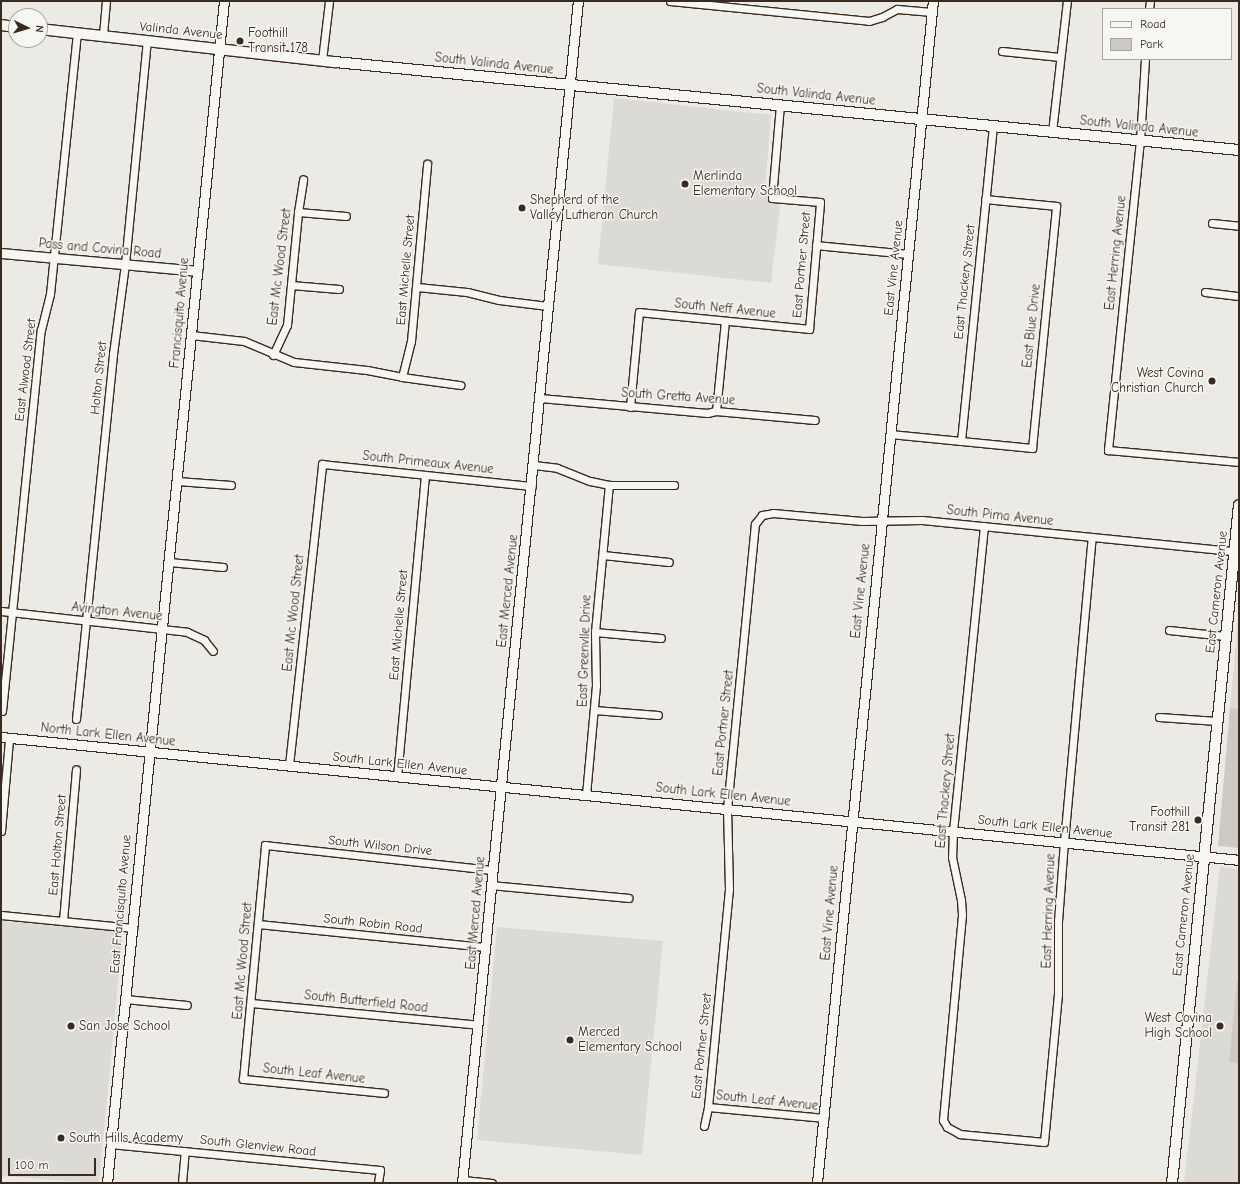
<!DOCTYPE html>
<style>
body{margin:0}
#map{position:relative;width:1240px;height:1184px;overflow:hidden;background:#ebeae5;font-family:"Comic Neue",sans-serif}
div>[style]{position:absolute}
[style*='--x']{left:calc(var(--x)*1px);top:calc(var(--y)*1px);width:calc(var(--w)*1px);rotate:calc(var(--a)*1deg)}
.built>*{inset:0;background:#dcdad4}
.green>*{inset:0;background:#cdcac4}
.roads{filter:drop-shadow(1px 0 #3b2a1e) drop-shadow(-1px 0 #3b2a1e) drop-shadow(0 1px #3b2a1e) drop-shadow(0 -1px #3b2a1e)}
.minor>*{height:7px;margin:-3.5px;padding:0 3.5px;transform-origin:3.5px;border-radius:3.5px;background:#f6f6f2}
.tertiary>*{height:9px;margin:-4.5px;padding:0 4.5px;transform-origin:4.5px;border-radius:4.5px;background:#f6f6f2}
.secondary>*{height:10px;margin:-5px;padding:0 5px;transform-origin:5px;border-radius:5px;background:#f6f6f2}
.dots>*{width:11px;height:11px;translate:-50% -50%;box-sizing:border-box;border:2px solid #f6f6f2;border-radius:50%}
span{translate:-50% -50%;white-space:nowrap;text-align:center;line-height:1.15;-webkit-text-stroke:3px #f6f6f2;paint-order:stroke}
.street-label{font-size:13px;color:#3b2a1e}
.poi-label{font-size:13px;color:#3b2a1e}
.left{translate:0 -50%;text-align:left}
.right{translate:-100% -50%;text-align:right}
.frame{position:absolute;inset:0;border:2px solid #3b2a1e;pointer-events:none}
.legend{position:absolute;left:1102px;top:8px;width:130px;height:52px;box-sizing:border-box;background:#f6f6f2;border:1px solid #aba49d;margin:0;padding:5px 7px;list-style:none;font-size:12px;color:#3b2a1e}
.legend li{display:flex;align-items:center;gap:8px;height:20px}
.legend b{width:20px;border:1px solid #aba49d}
.north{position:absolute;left:8px;top:8px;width:40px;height:40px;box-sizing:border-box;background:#f6f6f2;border:1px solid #aba49d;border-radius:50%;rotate:95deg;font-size:11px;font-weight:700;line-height:16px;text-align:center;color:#3b2a1e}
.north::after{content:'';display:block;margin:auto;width:14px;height:18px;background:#3b2a1e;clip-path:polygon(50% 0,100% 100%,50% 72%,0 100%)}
.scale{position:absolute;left:8px;top:1158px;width:88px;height:18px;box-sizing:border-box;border:2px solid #3b2a1e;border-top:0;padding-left:5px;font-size:12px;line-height:14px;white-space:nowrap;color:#3b2a1e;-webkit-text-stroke:3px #f6f6f2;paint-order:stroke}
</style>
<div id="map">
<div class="built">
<i style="clip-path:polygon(614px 98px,771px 115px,765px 191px,771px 202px,780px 206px,771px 283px,598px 264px)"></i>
<i style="clip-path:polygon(1239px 610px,1239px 709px,1230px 708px)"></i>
<i style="clip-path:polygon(1220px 867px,1239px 869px,1239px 1183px,1184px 1183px)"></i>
<i style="clip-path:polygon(1px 921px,123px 931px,99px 1183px,1px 1176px)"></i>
<i style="clip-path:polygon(497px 927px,663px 941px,642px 1155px,477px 1140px)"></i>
</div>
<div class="green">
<i style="clip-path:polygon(1230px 708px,1239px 709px,1239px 848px,1218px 846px)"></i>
<i style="clip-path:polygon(1237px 981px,1239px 981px,1239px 1063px,1229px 1062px)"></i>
</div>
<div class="roads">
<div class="minor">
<i style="--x:670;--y:1;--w:200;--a:5.7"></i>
<i style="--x:869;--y:21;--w:14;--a:-17"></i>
<i style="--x:882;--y:17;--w:17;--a:-28"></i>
<i style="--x:897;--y:9;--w:35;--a:5"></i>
<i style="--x:1149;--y:9;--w:8;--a:-83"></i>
<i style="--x:103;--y:35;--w:34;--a:-85"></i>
<i style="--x:1002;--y:51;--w:58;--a:5.9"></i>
<i style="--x:1145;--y:59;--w:81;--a:93.5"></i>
<i style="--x:1140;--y:140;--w:312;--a:95.9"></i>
<i style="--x:1108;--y:450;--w:132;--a:5.2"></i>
<i style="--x:322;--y:60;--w:59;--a:-83.2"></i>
<i style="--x:1052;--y:132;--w:132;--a:-83.5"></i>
<i style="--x:298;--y:212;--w:48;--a:4.8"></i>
<i style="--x:1212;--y:223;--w:27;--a:6"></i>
<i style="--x:816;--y:245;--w:92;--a:5.6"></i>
<i style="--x:291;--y:285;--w:48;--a:4.8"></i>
<i style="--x:417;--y:287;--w:50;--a:5.7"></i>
<i style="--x:467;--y:292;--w:33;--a:14"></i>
<i style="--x:499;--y:300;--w:49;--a:7"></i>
<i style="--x:1205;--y:292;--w:34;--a:7"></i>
<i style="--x:191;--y:335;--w:53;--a:6.5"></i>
<i style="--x:244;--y:341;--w:54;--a:22.8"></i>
<i style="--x:294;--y:362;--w:73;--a:6.3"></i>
<i style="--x:367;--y:370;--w:36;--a:11"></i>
<i style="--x:402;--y:377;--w:59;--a:7.9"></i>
<i style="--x:273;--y:355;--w:33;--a:-65"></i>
<i style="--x:287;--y:325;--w:114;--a:-84.4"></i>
<i style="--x:298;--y:212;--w:33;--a:-81"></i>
<i style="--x:402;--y:377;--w:37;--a:-76"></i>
<i style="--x:411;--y:341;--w:178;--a:-84.8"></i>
<i style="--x:540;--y:398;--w:168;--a:5.1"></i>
<i style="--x:707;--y:413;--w:9;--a:-13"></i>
<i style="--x:716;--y:411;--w:99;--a:5.2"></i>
<i style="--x:630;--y:407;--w:95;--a:-84.6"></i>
<i style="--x:639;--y:312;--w:171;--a:5.7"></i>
<i style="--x:809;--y:329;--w:127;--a:-85"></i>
<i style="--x:820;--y:202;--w:48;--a:-175.2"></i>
<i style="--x:772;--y:198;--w:93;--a:-85.1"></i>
<i style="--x:716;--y:411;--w:90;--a:-84.3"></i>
<i style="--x:890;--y:434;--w:143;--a:5.6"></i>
<i style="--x:1032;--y:448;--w:243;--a:-84.3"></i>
<i style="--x:1056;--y:206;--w:71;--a:-174.4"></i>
<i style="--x:961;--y:441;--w:317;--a:-84.2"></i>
<i style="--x:534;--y:465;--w:23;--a:7"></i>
<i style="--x:557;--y:468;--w:35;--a:22"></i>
<i style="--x:590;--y:481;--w:19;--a:12"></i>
<i style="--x:609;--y:485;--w:65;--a:0"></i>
<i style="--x:177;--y:481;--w:54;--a:4.2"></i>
<i style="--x:984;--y:526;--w:307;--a:95.8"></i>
<i style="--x:953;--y:831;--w:26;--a:92"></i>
<i style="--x:952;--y:857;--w:44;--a:78.2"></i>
<i style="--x:961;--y:900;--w:15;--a:86"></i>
<i style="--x:962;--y:915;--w:206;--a:95.3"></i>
<i style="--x:943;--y:1120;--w:8;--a:60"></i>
<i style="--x:947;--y:1127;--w:15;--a:28"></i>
<i style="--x:960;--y:1134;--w:84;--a:5.4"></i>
<i style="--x:1044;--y:1142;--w:149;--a:-84.6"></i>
<i style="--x:1058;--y:994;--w:73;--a:-90"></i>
<i style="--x:1058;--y:921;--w:79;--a:-85.7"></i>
<i style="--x:1064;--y:842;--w:306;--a:-84.8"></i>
<i style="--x:603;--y:555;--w:66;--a:6.1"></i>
<i style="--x:169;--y:562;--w:54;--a:5.3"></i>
<i style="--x:1;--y:611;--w:187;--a:6.4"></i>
<i style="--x:187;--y:632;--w:19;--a:25"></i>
<i style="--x:204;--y:640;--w:14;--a:51"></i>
<i style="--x:1169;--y:630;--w:56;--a:6.1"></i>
<i style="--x:595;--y:632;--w:66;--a:5.2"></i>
<i style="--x:594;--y:710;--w:64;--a:4.5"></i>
<i style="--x:2;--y:711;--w:383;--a:-84.2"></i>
<i style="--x:41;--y:330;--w:37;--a:-76"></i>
<i style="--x:50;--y:294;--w:262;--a:-84.1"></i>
<i style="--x:1159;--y:717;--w:58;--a:3.9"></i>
<i style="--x:76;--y:719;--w:367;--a:-84.2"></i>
<i style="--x:113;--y:354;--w:91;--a:-82.4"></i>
<i style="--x:125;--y:264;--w:225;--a:-84.4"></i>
<i style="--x:289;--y:765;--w:303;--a:-83.7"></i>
<i style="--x:322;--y:464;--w:211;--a:6"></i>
<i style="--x:397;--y:777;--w:303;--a:-84.7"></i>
<i style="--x:586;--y:795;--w:109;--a:-84.8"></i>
<i style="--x:596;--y:686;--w:54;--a:-91.1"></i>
<i style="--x:595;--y:632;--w:148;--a:-84.6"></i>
<i style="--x:1;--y:831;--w:92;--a:-85"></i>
<i style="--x:491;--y:885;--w:138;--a:5.4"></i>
<i style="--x:1;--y:915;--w:133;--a:5.6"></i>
<i style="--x:63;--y:921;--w:152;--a:-85.1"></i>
<i style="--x:258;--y:924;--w:229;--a:5.8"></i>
<i style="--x:125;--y:999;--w:62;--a:5.5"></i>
<i style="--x:251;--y:1003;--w:228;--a:5.5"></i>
<i style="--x:384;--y:1093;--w:142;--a:-174.3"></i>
<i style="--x:243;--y:1079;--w:235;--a:-84.6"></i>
<i style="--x:265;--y:845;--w:229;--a:6.3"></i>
<i style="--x:708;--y:1107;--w:117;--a:5.4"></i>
<i style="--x:704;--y:1126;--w:19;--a:-78"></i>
<i style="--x:708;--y:1107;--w:219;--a:-84.5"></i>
<i style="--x:729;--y:889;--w:80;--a:-91.4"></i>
<i style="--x:727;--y:809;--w:286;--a:-84.4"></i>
<i style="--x:755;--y:524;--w:11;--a:-52"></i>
<i style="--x:762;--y:515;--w:11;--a:-10"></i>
<i style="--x:773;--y:513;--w:89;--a:5.1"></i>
<i style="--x:862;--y:521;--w:60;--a:-1"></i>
<i style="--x:922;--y:520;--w:314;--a:5.7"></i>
<i style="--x:110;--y:1144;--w:271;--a:5.5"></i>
<i style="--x:380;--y:1170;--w:13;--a:99"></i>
<i style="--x:463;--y:1180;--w:29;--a:6"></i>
<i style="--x:182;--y:1183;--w:32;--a:-85"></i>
</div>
<div class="tertiary">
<i style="--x:1;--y:253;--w:197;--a:5.2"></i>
<i style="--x:1;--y:737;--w:1244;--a:5.67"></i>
<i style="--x:107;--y:1183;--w:1188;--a:-84.35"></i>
<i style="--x:462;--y:1183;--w:1188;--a:-84.4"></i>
<i style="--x:817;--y:1183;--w:1188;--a:-84.4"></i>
</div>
<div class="secondary">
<i style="--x:1;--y:25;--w:15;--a:8"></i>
<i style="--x:40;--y:29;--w:297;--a:6.4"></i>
<i style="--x:335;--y:62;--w:908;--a:5.56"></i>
<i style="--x:1172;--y:1183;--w:681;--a:-84.36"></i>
</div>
</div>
<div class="dots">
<i style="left:240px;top:41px;background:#3b2a1e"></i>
<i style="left:685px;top:184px;background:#3b2a1e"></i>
<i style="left:522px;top:208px;background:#3b2a1e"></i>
<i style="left:1212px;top:381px;background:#3b2a1e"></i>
<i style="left:1198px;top:820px;background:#3b2a1e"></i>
<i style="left:71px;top:1026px;background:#3b2a1e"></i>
<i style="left:1220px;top:1026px;background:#3b2a1e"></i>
<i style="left:570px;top:1040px;background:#3b2a1e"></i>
<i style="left:61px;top:1138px;background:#3b2a1e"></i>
</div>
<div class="street-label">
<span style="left:181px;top:31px;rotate:6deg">Valinda Avenue</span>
<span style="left:494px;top:64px;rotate:6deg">South Valinda Avenue</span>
<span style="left:816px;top:95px;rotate:6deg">South Valinda Avenue</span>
<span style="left:1139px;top:127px;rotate:6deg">South Valinda Avenue</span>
<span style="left:100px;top:249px;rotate:5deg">Pass and Covina Road</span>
<span style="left:1116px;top:253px;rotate:-84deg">East Herring Avenue</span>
<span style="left:802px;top:265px;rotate:-85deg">East Portner Street</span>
<span style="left:280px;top:267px;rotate:-83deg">East Mc Wood Street</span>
<span style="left:894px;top:268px;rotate:-84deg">East Vine Avenue</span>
<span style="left:406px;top:270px;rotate:-85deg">East Michelle Street</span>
<span style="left:965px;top:282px;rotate:-84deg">East Thackery Street</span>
<span style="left:725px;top:309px;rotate:6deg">South Neff Avenue</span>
<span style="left:180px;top:313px;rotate:-85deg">Francisquito Avenue</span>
<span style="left:1032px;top:326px;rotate:-84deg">East Blue Drive</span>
<span style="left:26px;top:370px;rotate:-83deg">East Alwood Street</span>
<span style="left:99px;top:378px;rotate:-84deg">Holton Street</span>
<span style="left:678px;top:397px;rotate:4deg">South Gretta Avenue</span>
<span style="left:428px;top:463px;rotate:6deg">South Primeaux Avenue</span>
<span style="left:1000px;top:516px;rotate:6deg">South Pima Avenue</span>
<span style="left:508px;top:591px;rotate:-84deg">East Merced Avenue</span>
<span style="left:861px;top:591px;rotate:-84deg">East Vine Avenue</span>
<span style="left:1217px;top:592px;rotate:-84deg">East Cameron Avenue</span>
<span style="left:117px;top:612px;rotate:6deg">Avington Avenue</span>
<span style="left:294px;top:613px;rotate:-84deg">East Mc Wood Street</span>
<span style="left:399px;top:625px;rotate:-85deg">East Michelle Street</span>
<span style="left:585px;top:651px;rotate:-88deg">East Greenvlle Drive</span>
<span style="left:724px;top:723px;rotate:-84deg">East Portner Street</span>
<span style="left:108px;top:735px;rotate:6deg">North Lark Ellen Avenue</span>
<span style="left:400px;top:764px;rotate:6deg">South Lark Ellen Avenue</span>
<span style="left:946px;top:791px;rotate:-85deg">East Thackery Street</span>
<span style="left:723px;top:795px;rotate:6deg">South Lark Ellen Avenue</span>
<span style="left:1045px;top:827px;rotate:6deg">South Lark Ellen Avenue</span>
<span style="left:58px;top:845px;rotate:-85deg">East Holton Street</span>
<span style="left:380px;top:846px;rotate:6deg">South Wilson Drive</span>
<span style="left:121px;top:904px;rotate:-85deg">East Francisquito Avenue</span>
<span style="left:1049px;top:911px;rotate:-88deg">East Herring Avenue</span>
<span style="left:476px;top:913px;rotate:-85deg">East Merced Avenue</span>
<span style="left:830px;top:913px;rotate:-85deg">East Vine Avenue</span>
<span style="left:1184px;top:915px;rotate:-84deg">East Cameron Avenue</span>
<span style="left:373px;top:924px;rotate:6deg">South Robin Road</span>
<span style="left:243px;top:961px;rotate:-85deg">East Mc Wood Street</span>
<span style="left:366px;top:1002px;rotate:6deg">South Butterfield Road</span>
<span style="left:702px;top:1046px;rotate:-84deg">East Portner Street</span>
<span style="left:314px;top:1074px;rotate:6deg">South Leaf Avenue</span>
<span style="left:767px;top:1101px;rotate:6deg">South Leaf Avenue</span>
<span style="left:258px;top:1146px;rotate:6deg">South Glenview Road</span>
</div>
<div class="poi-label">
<span class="left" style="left:248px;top:41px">Foothill<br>Transit 178</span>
<span class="left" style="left:693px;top:184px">Merlinda<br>Elementary School</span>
<span class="left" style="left:530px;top:208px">Shepherd of the<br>Valley Lutheran Church</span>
<span class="right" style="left:1204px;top:381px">West Covina<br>Christian Church</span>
<span class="right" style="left:1190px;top:820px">Foothill<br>Transit 281</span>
<span class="right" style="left:1212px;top:1026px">West Covina<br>High School</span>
<span class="left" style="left:79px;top:1026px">San Jose School</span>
<span class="left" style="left:578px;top:1040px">Merced<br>Elementary School</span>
<span class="left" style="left:69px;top:1138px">South Hills Academy</span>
</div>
<div class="frame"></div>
<ul class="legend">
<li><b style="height:5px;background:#f6f6f2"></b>Road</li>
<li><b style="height:11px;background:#cdcac4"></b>Park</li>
</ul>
<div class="north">N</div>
<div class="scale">100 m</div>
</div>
